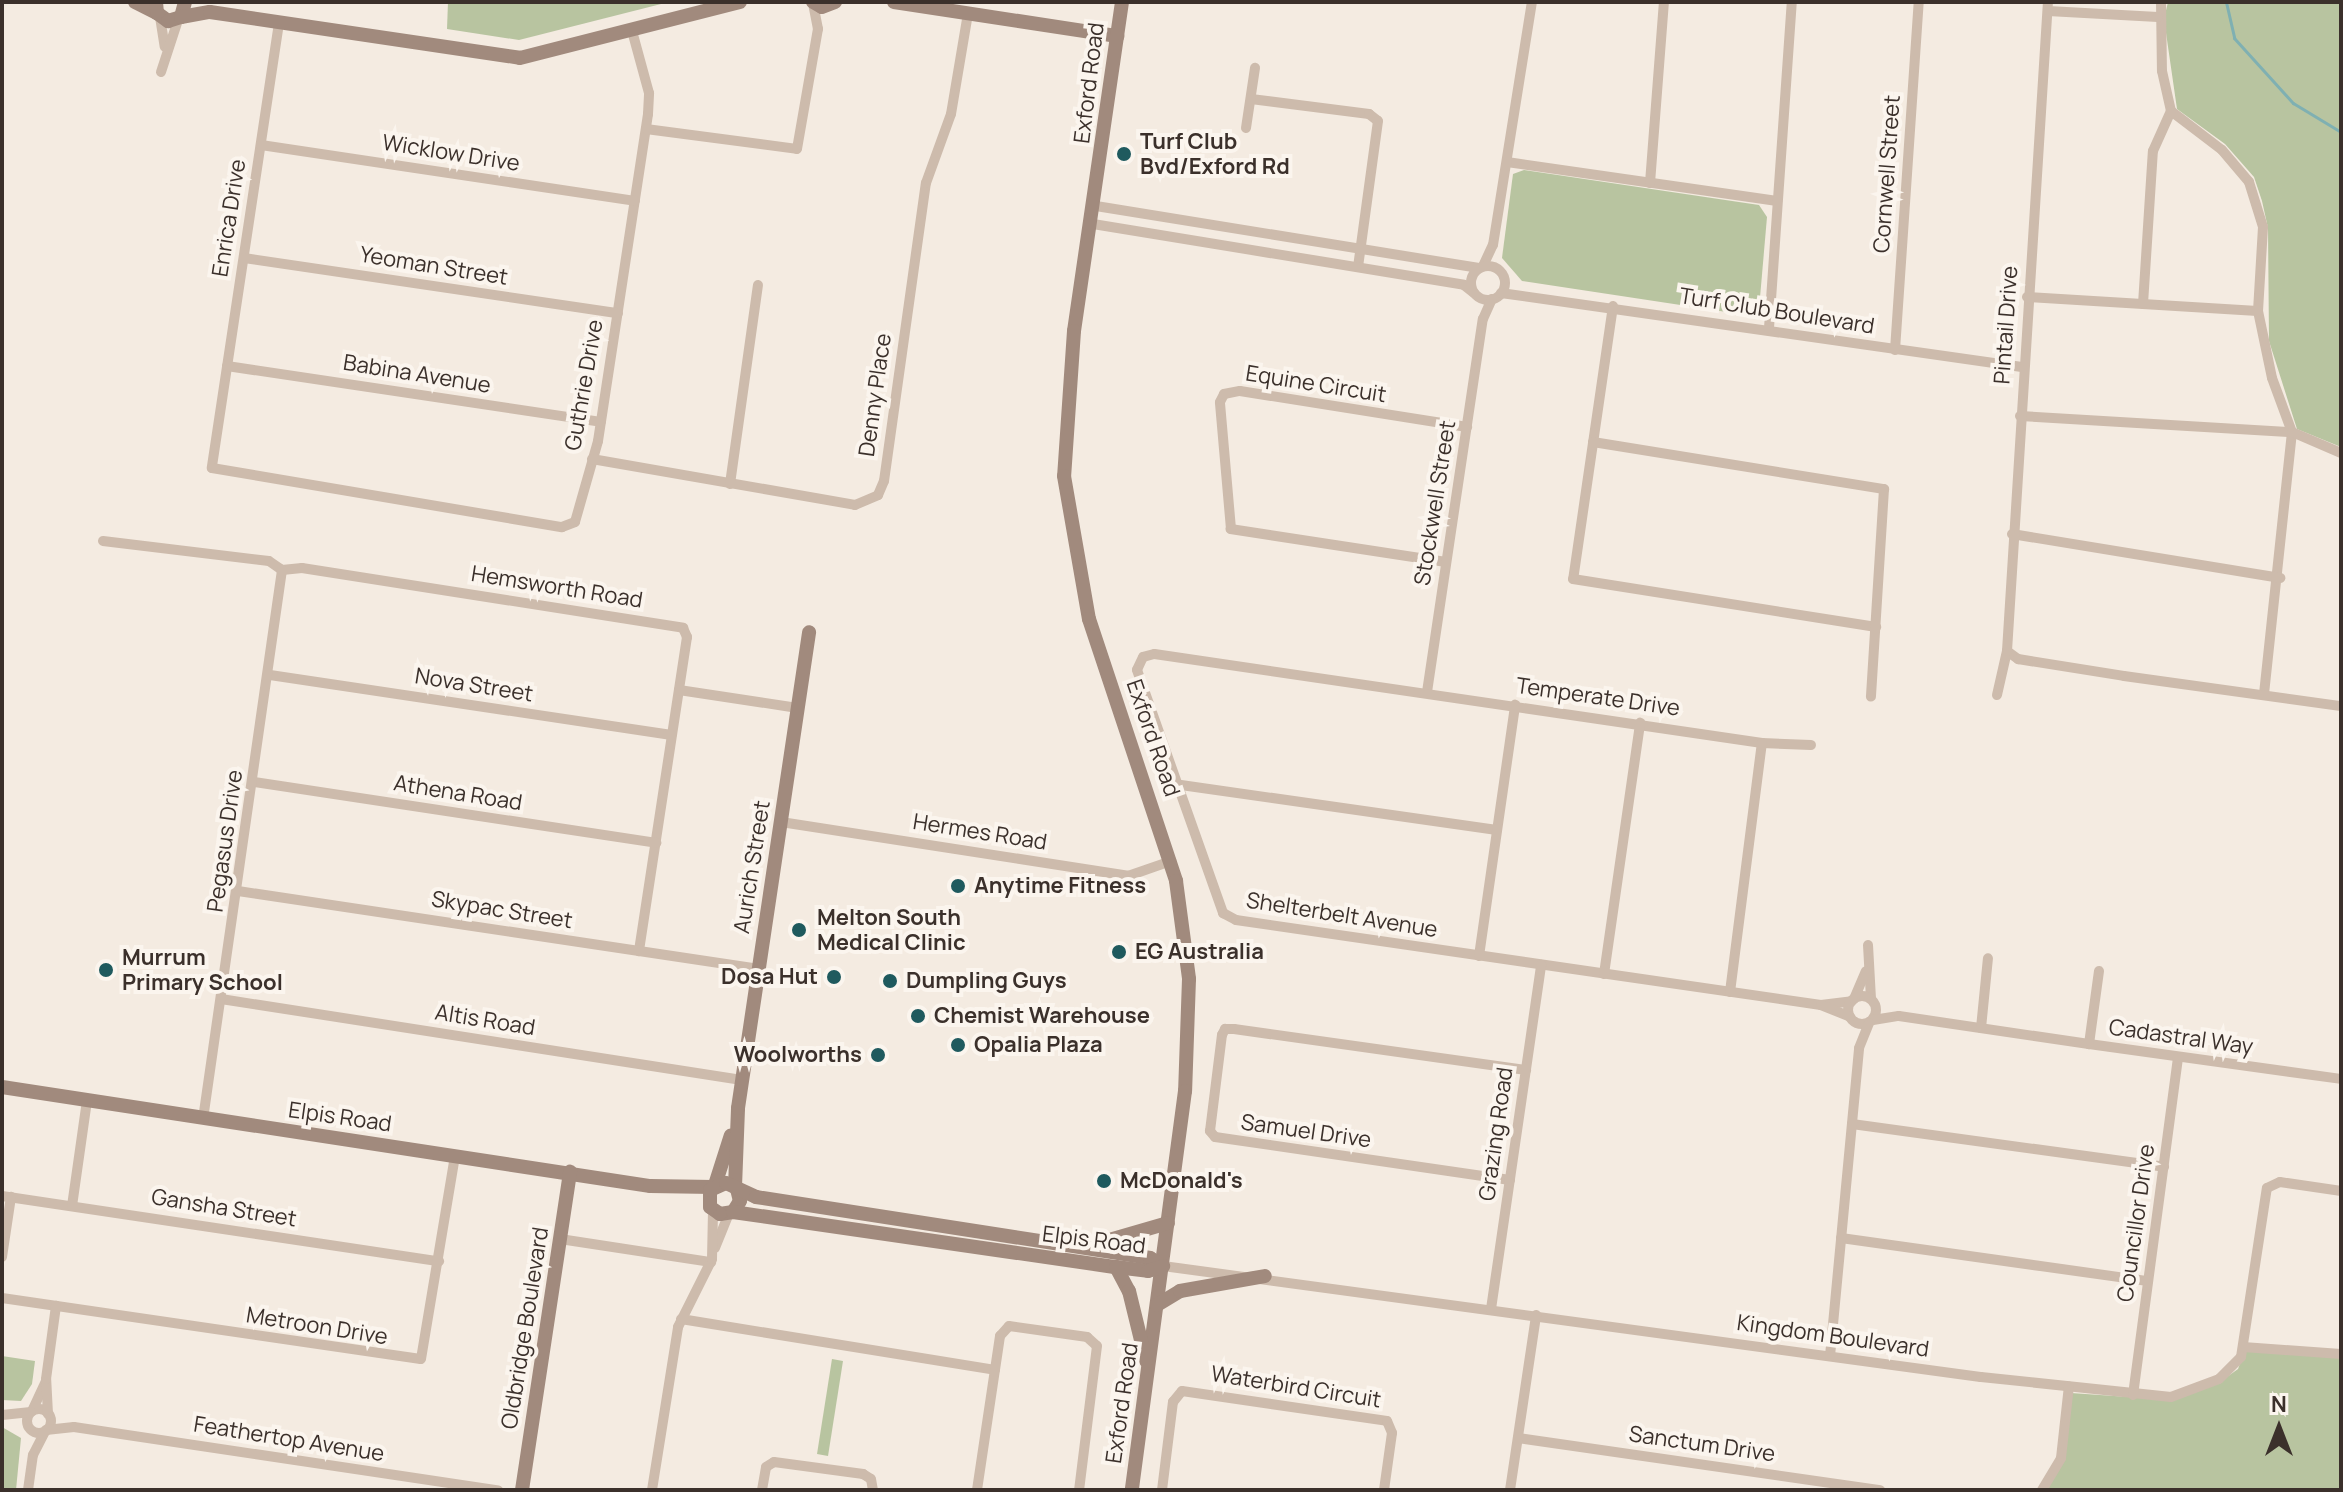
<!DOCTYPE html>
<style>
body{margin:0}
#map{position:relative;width:2343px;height:1492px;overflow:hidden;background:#f4ebe1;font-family:Manrope,sans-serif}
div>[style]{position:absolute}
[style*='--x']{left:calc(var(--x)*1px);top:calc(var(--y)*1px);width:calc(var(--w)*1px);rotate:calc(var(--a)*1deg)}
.green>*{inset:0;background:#b8c4a0}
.stream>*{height:3px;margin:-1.5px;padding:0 1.5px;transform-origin:1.5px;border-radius:1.5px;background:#7fb0b2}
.street>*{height:10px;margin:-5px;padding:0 5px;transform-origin:5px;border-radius:5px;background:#cdbbac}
.street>.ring{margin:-5px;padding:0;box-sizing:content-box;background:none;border:10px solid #cdbbac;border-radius:50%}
.secondary>*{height:14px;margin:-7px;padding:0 7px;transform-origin:7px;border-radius:7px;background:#a18a7d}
.dots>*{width:22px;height:22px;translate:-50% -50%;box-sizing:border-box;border:4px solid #fbf5ee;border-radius:50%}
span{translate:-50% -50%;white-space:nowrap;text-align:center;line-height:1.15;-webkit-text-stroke:8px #fbf5ee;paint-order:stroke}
.street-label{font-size:22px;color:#3b302b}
.poi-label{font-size:22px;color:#3b302b;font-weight:700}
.left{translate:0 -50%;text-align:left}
.right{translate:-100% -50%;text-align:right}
.frame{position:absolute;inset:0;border:4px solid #3b302b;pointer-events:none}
.north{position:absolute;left:2239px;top:1388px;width:80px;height:80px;-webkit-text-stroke:6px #fbf5ee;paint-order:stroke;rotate:0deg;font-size:22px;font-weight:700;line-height:32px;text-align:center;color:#3b302b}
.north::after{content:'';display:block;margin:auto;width:28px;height:36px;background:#3b302b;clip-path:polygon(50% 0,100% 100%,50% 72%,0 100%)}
</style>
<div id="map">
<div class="green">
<i style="clip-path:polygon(448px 2px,669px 2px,519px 40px,447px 29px)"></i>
<i style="clip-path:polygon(2168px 2px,2341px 2px,2341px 447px,2297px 429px,2269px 341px,2268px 228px,2262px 201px,2254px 177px,2225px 144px,2177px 109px,2164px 19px)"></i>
<i style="clip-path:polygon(1524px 170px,1759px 205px,1767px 217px,1759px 309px,1753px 316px,1522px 281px,1502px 258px,1513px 174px)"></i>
<i style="clip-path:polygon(2245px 1350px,2341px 1358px,2341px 1490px,2046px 1490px,2062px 1461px,2071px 1393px,2172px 1400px,2220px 1382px,2238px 1369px)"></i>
<i style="clip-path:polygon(2px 1356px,35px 1361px,32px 1384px,21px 1401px,2px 1400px)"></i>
<i style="clip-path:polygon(832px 1359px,843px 1361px,828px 1456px,817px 1454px)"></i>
<i style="clip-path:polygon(2px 1427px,21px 1438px,16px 1490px,2px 1490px)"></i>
</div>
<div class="stream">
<i style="--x:2226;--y:2;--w:37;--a:77"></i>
<i style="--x:2234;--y:38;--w:88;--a:47.8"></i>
<i style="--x:2293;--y:103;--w:56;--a:31.1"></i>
</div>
<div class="street">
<i style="--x:2161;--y:2;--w:69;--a:89.2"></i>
<i style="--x:2162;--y:71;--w:41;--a:77.3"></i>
<i style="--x:2171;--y:111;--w:64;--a:37.4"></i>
<i style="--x:2222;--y:150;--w:42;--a:49.8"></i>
<i style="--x:2249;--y:182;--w:47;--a:72.7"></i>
<i style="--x:2263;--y:227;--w:84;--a:93.4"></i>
<i style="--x:2258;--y:311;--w:68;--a:78.2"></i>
<i style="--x:2272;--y:378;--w:58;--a:69.7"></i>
<i style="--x:2292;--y:432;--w:263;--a:96.1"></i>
<i style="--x:2048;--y:11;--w:110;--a:3.1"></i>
<i style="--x:160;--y:17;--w:30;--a:81"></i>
<i style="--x:279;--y:23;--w:450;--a:98.6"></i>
<i style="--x:212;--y:468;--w:355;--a:9.6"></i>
<i style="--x:562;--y:527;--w:14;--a:-21"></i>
<i style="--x:575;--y:522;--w:84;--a:-74.1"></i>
<i style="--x:598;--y:441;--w:331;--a:-81.3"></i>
<i style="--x:648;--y:114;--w:21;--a:-87"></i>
<i style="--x:649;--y:93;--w:64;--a:-105.3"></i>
<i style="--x:161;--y:72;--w:55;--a:-71.9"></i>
<i style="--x:1251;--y:99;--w:119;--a:7.2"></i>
<i style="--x:1369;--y:114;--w:11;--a:38"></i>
<i style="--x:1378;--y:121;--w:147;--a:97.8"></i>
<i style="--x:1246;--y:128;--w:61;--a:-81.5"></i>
<i style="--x:646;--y:129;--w:152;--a:7.5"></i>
<i style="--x:797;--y:149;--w:122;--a:-80.1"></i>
<i style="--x:818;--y:29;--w:26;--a:-101"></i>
<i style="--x:261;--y:145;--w:378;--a:8.5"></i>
<i style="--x:1507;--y:162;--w:273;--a:8.2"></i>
<i style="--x:1650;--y:183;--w:182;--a:-85.6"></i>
<i style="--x:1096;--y:206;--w:388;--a:9.2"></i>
<i style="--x:1093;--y:224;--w:376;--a:9.3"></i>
<i style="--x:1464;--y:285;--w:13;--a:39"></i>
<i style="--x:244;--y:258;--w:378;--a:8.4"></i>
<i style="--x:1483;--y:266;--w:23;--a:-65"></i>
<i style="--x:1493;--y:245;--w:246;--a:-80.9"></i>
<i class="ring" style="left:1471px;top:266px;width:24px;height:24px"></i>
<i style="--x:1501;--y:293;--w:526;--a:8.08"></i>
<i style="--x:2027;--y:297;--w:231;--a:3.5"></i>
<i style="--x:2143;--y:304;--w:153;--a:-86.3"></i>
<i style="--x:2153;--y:151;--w:44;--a:-65.8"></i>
<i style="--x:1613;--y:306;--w:276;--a:98.3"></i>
<i style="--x:1573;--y:579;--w:307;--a:9"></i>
<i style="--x:1769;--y:328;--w:327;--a:-86"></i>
<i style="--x:1895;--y:350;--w:349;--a:-86.1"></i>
<i style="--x:227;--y:366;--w:378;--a:8.5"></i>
<i style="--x:2020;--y:416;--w:272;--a:3.4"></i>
<i style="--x:2292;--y:432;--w:53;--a:23.2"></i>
<i style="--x:1593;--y:442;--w:295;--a:9.2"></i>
<i style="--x:1884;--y:489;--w:208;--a:93.6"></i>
<i style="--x:592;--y:459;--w:267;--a:9.9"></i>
<i style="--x:855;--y:505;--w:25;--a:-23"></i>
<i style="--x:878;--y:495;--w:15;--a:-67"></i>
<i style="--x:884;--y:481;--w:301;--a:-82"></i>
<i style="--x:926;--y:183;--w:73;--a:-70.1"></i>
<i style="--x:951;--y:114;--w:102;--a:-80.4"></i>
<i style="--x:730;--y:484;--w:201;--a:-82"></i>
<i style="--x:2012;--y:534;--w:272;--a:9.3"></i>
<i style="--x:103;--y:541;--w:167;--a:6.9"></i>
<i style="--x:269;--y:561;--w:16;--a:35"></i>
<i style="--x:282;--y:570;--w:20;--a:-6"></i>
<i style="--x:302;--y:568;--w:386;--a:8.9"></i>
<i style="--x:683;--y:628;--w:10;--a:66"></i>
<i style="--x:687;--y:637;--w:318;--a:98.7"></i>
<i style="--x:1446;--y:562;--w:218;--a:-171.3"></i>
<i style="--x:1231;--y:529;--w:127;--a:-95"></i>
<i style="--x:1220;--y:402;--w:9;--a:-63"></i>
<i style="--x:1224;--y:394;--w:16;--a:-11"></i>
<i style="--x:1240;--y:391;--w:230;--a:9"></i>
<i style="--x:2007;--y:651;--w:14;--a:36"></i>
<i style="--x:2018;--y:659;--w:107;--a:9.1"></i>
<i style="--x:2124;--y:676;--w:219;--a:7.9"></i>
<i style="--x:270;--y:675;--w:406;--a:8.5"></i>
<i style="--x:679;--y:690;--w:120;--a:8.6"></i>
<i style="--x:1427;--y:692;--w:377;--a:-81.5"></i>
<i style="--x:1483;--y:319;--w:22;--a:-66"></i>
<i style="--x:1997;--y:695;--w:45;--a:-77.2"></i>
<i style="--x:2007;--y:651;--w:650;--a:-86.39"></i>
<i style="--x:1762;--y:743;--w:614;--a:-171.67"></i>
<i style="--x:1154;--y:654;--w:11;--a:165"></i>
<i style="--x:1143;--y:657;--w:14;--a:115"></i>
<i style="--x:1137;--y:670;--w:258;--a:70.5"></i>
<i style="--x:1223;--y:913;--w:15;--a:28"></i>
<i style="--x:1236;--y:920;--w:591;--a:8.27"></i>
<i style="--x:1821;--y:1005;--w:31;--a:-7"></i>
<i style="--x:1762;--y:743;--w:49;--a:2.3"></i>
<i style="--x:254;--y:782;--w:407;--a:8.6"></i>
<i style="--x:1181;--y:785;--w:319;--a:8.1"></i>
<i style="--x:781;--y:822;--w:351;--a:8.8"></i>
<i style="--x:1128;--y:876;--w:46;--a:-19.2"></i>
<i style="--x:238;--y:891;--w:527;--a:8.51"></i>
<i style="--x:1868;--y:945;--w:54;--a:86.8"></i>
<i style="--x:1479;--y:956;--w:254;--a:-81.8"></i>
<i style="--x:2099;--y:971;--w:74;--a:97.8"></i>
<i style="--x:2089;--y:1044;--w:254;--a:7.9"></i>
<i style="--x:1604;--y:974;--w:254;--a:-81.8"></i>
<i style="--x:1730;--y:992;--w:251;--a:-82.7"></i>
<i class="ring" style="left:1848px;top:996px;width:18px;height:18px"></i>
<i style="--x:221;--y:999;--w:527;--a:8.84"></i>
<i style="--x:1854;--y:999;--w:30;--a:-67"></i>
<i style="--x:1821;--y:1005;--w:31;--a:22"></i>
<i style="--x:1873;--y:1020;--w:26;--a:-9"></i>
<i style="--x:1899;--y:1016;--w:192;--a:8.4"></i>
<i style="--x:1981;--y:1028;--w:70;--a:-84.3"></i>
<i style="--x:203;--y:1119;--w:555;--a:-81.81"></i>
<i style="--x:1852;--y:1124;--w:315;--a:7.8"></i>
<i style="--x:1510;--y:1180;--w:298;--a:-171.7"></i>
<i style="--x:1215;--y:1137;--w:8;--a:-130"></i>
<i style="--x:1210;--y:1131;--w:97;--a:-82.9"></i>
<i style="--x:1222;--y:1035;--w:7;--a:-63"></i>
<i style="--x:1225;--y:1029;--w:9;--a:0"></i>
<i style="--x:1234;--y:1029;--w:295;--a:8"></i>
<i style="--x:2;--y:1196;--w:442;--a:8.5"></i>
<i style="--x:72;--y:1206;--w:106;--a:-81.9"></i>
<i style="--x:1841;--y:1238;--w:310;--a:8"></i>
<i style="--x:560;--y:1239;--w:153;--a:8.7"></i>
<i style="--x:715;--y:1248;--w:37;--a:-68"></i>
<i style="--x:2;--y:1257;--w:61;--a:-81.5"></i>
<i style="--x:1163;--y:1266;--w:825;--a:7.73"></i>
<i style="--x:1981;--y:1377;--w:191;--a:6"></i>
<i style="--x:2171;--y:1397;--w:51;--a:-20.6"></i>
<i style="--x:2219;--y:1379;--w:31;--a:-45"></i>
<i style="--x:2241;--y:1357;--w:171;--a:-81.3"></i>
<i style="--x:2267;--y:1188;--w:14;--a:-25"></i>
<i style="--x:2280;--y:1182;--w:62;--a:8.4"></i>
<i style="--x:2;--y:1298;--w:423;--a:8.3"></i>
<i style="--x:421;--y:1359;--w:206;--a:-80.5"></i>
<i style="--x:1491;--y:1309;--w:348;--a:-81.7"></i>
<i style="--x:681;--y:1319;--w:318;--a:9.2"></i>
<i style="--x:2243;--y:1347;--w:98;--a:4.1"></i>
<i style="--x:1830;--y:1356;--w:309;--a:-84.6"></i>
<i style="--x:1859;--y:1048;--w:27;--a:-68"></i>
<i style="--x:2133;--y:1395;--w:340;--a:-82.4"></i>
<i class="ring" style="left:27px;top:1409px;width:14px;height:14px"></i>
<i style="--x:32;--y:1411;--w:33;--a:-65"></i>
<i style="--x:48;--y:1414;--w:35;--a:-93"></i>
<i style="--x:46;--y:1379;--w:74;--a:-82.2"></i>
<i style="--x:2;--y:1415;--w:29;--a:-6"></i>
<i style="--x:46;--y:1430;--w:28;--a:-6"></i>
<i style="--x:74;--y:1427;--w:429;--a:8.5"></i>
<i style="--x:1518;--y:1438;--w:366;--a:8.2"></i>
<i style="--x:28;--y:1490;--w:35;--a:-82"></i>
<i style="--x:33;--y:1455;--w:27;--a:-63"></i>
<i style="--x:652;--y:1490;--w:165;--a:-80.9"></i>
<i style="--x:678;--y:1327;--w:76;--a:-63.4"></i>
<i style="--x:712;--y:1259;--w:49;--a:-88.8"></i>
<i style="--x:762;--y:1490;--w:23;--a:-80"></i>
<i style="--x:766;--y:1467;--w:9;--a:-32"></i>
<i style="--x:774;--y:1462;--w:90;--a:7.7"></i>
<i style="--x:863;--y:1474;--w:9;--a:32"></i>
<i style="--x:871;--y:1479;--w:11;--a:80"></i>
<i style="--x:977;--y:1490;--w:156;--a:-81.5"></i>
<i style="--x:1000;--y:1336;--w:13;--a:-48"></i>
<i style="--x:1009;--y:1326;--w:79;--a:8"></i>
<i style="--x:1087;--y:1337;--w:13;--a:42"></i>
<i style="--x:1097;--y:1346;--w:145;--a:97.1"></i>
<i style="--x:1162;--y:1490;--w:89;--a:-82.9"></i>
<i style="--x:1173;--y:1402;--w:14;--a:-51"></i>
<i style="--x:1182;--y:1391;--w:207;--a:8.3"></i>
<i style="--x:1387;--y:1421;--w:13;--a:67"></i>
<i style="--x:1392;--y:1433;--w:58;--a:98"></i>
<i style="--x:1510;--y:1490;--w:177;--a:-81.5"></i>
<i style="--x:2042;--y:1490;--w:37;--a:-59"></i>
<i style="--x:2061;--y:1458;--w:72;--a:-83.7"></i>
</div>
<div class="secondary">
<i style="--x:135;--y:2;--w:25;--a:27"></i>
<i style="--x:156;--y:2;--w:11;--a:85"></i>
<i style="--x:157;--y:13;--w:14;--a:36"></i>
<i style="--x:168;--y:21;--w:14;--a:-17"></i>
<i style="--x:181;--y:17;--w:16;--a:-75"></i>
<i style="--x:813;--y:2;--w:10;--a:29"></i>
<i style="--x:822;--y:7;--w:14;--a:-21"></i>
<i style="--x:894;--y:2;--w:226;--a:8.7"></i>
<i style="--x:1122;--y:2;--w:332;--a:98.3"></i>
<i style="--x:1074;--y:331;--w:145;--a:93.9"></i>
<i style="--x:1064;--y:476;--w:145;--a:80.1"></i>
<i style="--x:1089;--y:619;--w:276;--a:71.6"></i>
<i style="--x:1176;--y:881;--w:99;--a:82.4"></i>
<i style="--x:1189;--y:979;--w:112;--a:92"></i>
<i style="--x:1185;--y:1091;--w:403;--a:97.6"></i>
<i style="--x:181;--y:17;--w:29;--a:-10"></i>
<i style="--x:210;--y:12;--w:313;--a:8.4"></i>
<i style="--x:520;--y:58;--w:227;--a:-14.3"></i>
<i style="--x:2;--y:1087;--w:656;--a:8.69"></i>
<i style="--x:650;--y:1186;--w:63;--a:0.9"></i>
<i style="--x:715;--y:1185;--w:52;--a:-72.3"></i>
<i style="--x:735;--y:1187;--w:79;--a:-87.8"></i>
<i style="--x:738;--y:1108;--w:481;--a:-81.5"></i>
<i style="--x:737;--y:1189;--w:12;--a:76"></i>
<i style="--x:740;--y:1201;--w:13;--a:122"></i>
<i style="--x:733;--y:1212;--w:13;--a:171"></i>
<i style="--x:720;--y:1214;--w:12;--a:-145"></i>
<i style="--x:710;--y:1207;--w:17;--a:-90"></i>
<i style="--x:710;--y:1190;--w:17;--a:-24"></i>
<i style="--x:726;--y:1183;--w:33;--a:25"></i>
<i style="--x:756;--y:1197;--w:399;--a:8.8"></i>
<i style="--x:1150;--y:1258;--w:15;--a:32"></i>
<i style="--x:733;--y:1212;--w:387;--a:8.2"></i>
<i style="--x:1116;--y:1267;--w:32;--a:7"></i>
<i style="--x:1148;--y:1271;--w:16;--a:-18"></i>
<i style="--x:1092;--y:1245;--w:79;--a:-16.1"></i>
<i style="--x:1116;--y:1267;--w:27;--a:62"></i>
<i style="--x:1129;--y:1291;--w:72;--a:76.3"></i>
<i style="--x:1157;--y:1305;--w:27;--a:-31"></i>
<i style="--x:1180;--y:1291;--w:86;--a:-10"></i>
<i style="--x:522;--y:1490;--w:322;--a:-81.4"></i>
</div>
<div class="dots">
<i style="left:1124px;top:154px;background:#1f5a5e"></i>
<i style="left:958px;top:886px;background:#1f5a5e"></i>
<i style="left:799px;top:930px;background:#1f5a5e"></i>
<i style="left:1119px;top:952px;background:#1f5a5e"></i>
<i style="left:106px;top:970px;background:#1f5a5e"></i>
<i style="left:834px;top:977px;background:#1f5a5e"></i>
<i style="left:890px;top:981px;background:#1f5a5e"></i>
<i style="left:918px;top:1016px;background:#1f5a5e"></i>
<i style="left:958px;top:1045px;background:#1f5a5e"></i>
<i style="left:878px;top:1055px;background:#1f5a5e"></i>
<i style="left:1104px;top:1181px;background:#1f5a5e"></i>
</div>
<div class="street-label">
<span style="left:1089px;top:83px;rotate:-83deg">Exford Road</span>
<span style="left:451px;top:153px;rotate:9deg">Wicklow Drive</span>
<span style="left:1887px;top:174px;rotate:-86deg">Cornwell Street</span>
<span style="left:229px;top:218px;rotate:-81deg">Enrica Drive</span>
<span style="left:434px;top:266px;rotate:9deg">Yeoman Street</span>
<span style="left:1777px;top:311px;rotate:9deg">Turf Club Boulevard</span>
<span style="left:2006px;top:325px;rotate:-86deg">Pintail Drive</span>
<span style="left:417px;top:374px;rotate:9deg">Babina Avenue</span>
<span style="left:1316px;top:384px;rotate:9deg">Equine Circuit</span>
<span style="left:584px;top:385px;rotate:-80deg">Guthrie Drive</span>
<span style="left:875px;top:395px;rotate:-82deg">Denny Place</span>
<span style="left:1435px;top:503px;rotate:-81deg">Stockwell Street</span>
<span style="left:557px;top:587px;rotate:9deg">Hemsworth Road</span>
<span style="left:474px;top:685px;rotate:9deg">Nova Street</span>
<span style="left:1598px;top:697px;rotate:8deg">Temperate Drive</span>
<span style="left:1153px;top:738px;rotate:71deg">Exford Road</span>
<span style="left:458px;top:793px;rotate:9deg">Athena Road</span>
<span style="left:980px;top:832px;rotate:9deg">Hermes Road</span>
<span style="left:225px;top:841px;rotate:-82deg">Pegasus Drive</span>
<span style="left:752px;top:867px;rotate:-81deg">Aurich Street</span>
<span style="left:502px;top:910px;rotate:9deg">Skypac Street</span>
<span style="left:1342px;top:915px;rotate:9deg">Shelterbelt Avenue</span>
<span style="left:485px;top:1020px;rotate:9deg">Altis Road</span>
<span style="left:2181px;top:1037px;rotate:8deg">Cadastral Way</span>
<span style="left:340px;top:1117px;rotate:8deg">Elpis Road</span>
<span style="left:1306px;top:1131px;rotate:8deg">Samuel Drive</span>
<span style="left:1496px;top:1134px;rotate:-82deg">Grazing Road</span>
<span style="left:224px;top:1208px;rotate:9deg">Gansha Street</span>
<span style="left:2136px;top:1223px;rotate:-82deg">Councillor Drive</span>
<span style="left:1094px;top:1240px;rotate:7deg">Elpis Road</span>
<span style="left:317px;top:1326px;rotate:9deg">Metroon Drive</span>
<span style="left:525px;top:1328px;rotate:-81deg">Oldbridge Boulevard</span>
<span style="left:1833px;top:1336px;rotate:8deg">Kingdom Boulevard</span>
<span style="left:1296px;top:1387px;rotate:9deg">Waterbird Circuit</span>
<span style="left:1122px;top:1403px;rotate:-82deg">Exford Road</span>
<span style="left:289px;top:1439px;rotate:9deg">Feathertop Avenue</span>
<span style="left:1702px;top:1444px;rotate:8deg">Sanctum Drive</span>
</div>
<div class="poi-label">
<span class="left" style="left:1140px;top:154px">Turf Club<br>Bvd/Exford Rd</span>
<span class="left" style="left:974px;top:886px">Anytime Fitness</span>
<span class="left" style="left:817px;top:930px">Melton South<br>Medical Clinic</span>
<span class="left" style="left:1135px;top:952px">EG Australia</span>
<span class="left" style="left:122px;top:970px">Murrum<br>Primary School</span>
<span class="right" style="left:818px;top:977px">Dosa Hut</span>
<span class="left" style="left:906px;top:981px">Dumpling Guys</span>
<span class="left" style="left:934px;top:1016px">Chemist Warehouse</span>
<span class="left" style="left:974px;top:1045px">Opalia Plaza</span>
<span class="right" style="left:862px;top:1055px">Woolworths</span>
<span class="left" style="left:1120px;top:1181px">McDonald's</span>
</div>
<div class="frame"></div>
<div class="north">N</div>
</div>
